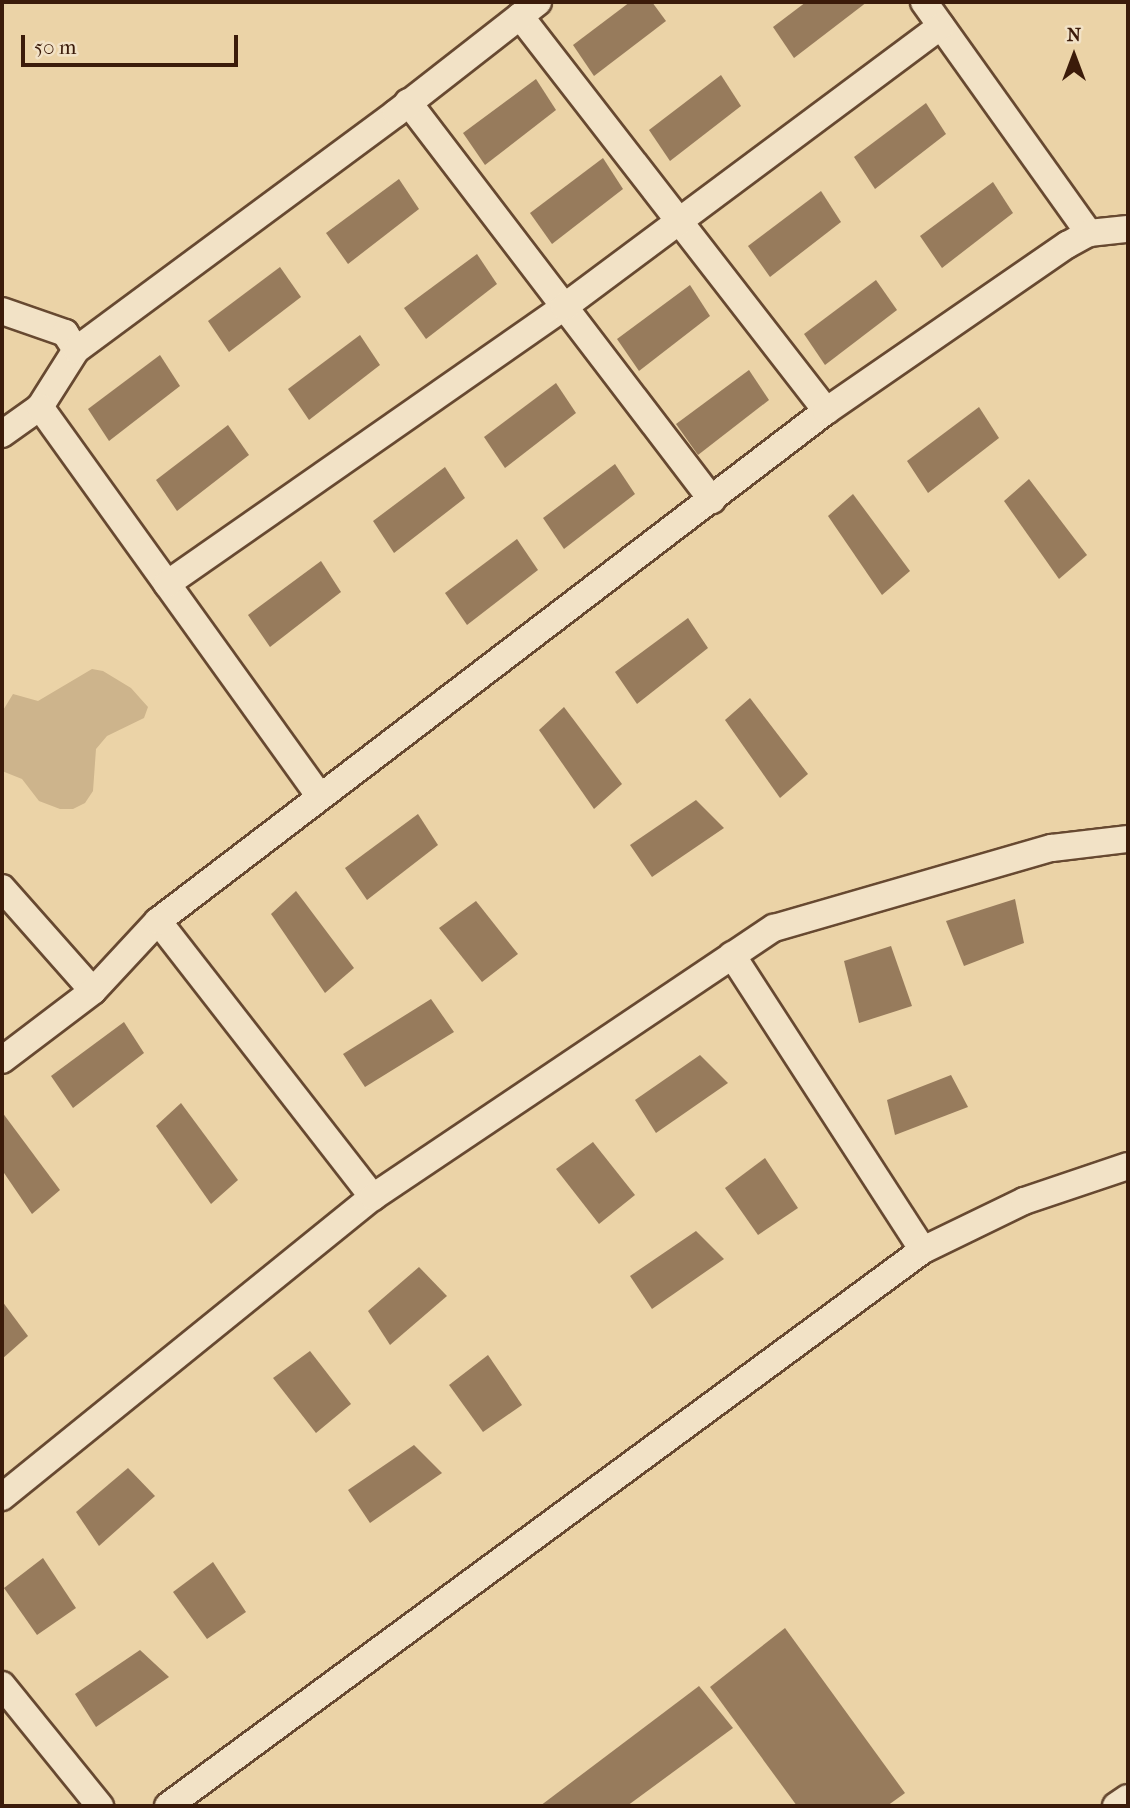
<!DOCTYPE html>
<style>
body{margin:0}
#map{position:relative;width:1130px;height:1808px;overflow:hidden;background:#ebd3a7;font-family:"IM FELL French Canon",serif}
div>[style]{position:absolute}
[style*='--x']{left:calc(var(--x)*1px);top:calc(var(--y)*1px);width:calc(var(--w)*1px);rotate:calc(var(--a)*1deg)}
.green>*{inset:0;background:#cdb48c}
.building>*{inset:0;background:#977b5c}
.roads{filter:drop-shadow(2px 0 #674931) drop-shadow(-2px 0 #674931) drop-shadow(0 2px #674931) drop-shadow(0 -2px #674931)}
.minor>*{height:26px;margin:-13px;padding:0 13px;transform-origin:13px;border-radius:13px;background:#f2e2c6}
span{translate:-50% -50%;white-space:nowrap;text-align:center;line-height:1.15;-webkit-text-stroke:5px #f2e2c6;paint-order:stroke}
.frame{position:absolute;inset:0;border:4px solid #3b1b0a;pointer-events:none}
.north{position:absolute;left:1039px;top:21px;width:70px;height:70px;-webkit-text-stroke:5px #f2e2c6;paint-order:stroke;rotate:0deg;font-size:19px;font-weight:700;line-height:28px;text-align:center;color:#3b1b0a}
.north::after{content:'';display:block;margin:auto;width:24px;height:32px;background:#3b1b0a;clip-path:polygon(50% 0,100% 100%,50% 72%,0 100%)}
.scale{position:absolute;left:21px;top:35px;width:217px;height:32px;box-sizing:border-box;border:4px solid #3b1b0a;border-top:0;padding-left:9px;font-size:21px;line-height:24px;white-space:nowrap;color:#3b1b0a;-webkit-text-stroke:5px #f2e2c6;paint-order:stroke}
</style>
<div id="map">
<div class="green">
<i style="clip-path:polygon(92px 669px,103px 671px,131px 688px,148px 707px,144px 718px,107px 736px,96px 749px,93px 791px,85px 803px,73px 809px,60px 809px,39px 801px,22px 779px,2px 771px,2px 712px,13px 694px,38px 701px)"></i>
</div>
<div class="building">
<i style="clip-path:polygon(630px 2px,652px 2px,666px 21px,594px 76px,573px 45px)"></i>
<i style="clip-path:polygon(806px 2px,867px 2px,794px 58px,773px 27px)"></i>
<i style="clip-path:polygon(721px 75px,741px 106px,670px 161px,649px 130px)"></i>
<i style="clip-path:polygon(536px 79px,556px 110px,485px 165px,463px 133px)"></i>
<i style="clip-path:polygon(926px 103px,946px 134px,875px 189px,854px 157px)"></i>
<i style="clip-path:polygon(603px 158px,623px 189px,552px 244px,530px 213px)"></i>
<i style="clip-path:polygon(399px 179px,419px 209px,348px 264px,326px 233px)"></i>
<i style="clip-path:polygon(993px 182px,1013px 213px,942px 268px,920px 236px)"></i>
<i style="clip-path:polygon(821px 191px,841px 222px,770px 277px,748px 246px)"></i>
<i style="clip-path:polygon(477px 254px,497px 284px,426px 339px,404px 308px)"></i>
<i style="clip-path:polygon(280px 267px,301px 297px,229px 352px,208px 321px)"></i>
<i style="clip-path:polygon(876px 280px,897px 310px,825px 365px,804px 334px)"></i>
<i style="clip-path:polygon(690px 285px,710px 316px,639px 371px,617px 339px)"></i>
<i style="clip-path:polygon(360px 335px,380px 365px,309px 420px,288px 389px)"></i>
<i style="clip-path:polygon(160px 355px,180px 386px,109px 441px,88px 409px)"></i>
<i style="clip-path:polygon(749px 370px,769px 400px,698px 455px,676px 424px)"></i>
<i style="clip-path:polygon(556px 383px,576px 413px,505px 468px,484px 437px)"></i>
<i style="clip-path:polygon(979px 407px,999px 438px,928px 493px,907px 461px)"></i>
<i style="clip-path:polygon(228px 425px,249px 455px,177px 511px,156px 480px)"></i>
<i style="clip-path:polygon(615px 464px,635px 494px,564px 549px,543px 518px)"></i>
<i style="clip-path:polygon(445px 467px,465px 498px,394px 553px,373px 521px)"></i>
<i style="clip-path:polygon(1029px 479px,1087px 555px,1059px 579px,1004px 501px)"></i>
<i style="clip-path:polygon(853px 494px,910px 571px,882px 595px,828px 516px)"></i>
<i style="clip-path:polygon(517px 539px,538px 570px,467px 625px,445px 593px)"></i>
<i style="clip-path:polygon(321px 561px,341px 592px,270px 647px,248px 615px)"></i>
<i style="clip-path:polygon(688px 618px,708px 648px,637px 704px,615px 672px)"></i>
<i style="clip-path:polygon(750px 698px,808px 774px,780px 798px,725px 720px)"></i>
<i style="clip-path:polygon(564px 707px,622px 784px,594px 809px,539px 730px)"></i>
<i style="clip-path:polygon(696px 800px,724px 828px,652px 877px,630px 845px)"></i>
<i style="clip-path:polygon(418px 814px,438px 845px,367px 900px,345px 868px)"></i>
<i style="clip-path:polygon(296px 891px,354px 968px,325px 993px,271px 914px)"></i>
<i style="clip-path:polygon(1015px 899px,1024px 943px,964px 966px,946px 921px)"></i>
<i style="clip-path:polygon(476px 901px,518px 954px,482px 982px,439px 928px)"></i>
<i style="clip-path:polygon(891px 946px,912px 1006px,859px 1023px,844px 961px)"></i>
<i style="clip-path:polygon(431px 999px,454px 1032px,365px 1087px,343px 1054px)"></i>
<i style="clip-path:polygon(124px 1022px,144px 1053px,73px 1108px,51px 1076px)"></i>
<i style="clip-path:polygon(700px 1055px,728px 1083px,656px 1133px,635px 1100px)"></i>
<i style="clip-path:polygon(951px 1075px,968px 1107px,895px 1135px,887px 1100px)"></i>
<i style="clip-path:polygon(181px 1103px,238px 1180px,211px 1204px,156px 1126px)"></i>
<i style="clip-path:polygon(2px 1112px,60px 1190px,32px 1214px,2px 1170px)"></i>
<i style="clip-path:polygon(593px 1142px,635px 1195px,599px 1224px,556px 1169px)"></i>
<i style="clip-path:polygon(765px 1158px,798px 1208px,758px 1235px,725px 1188px)"></i>
<i style="clip-path:polygon(696px 1231px,724px 1259px,652px 1309px,630px 1276px)"></i>
<i style="clip-path:polygon(419px 1267px,447px 1296px,390px 1345px,368px 1311px)"></i>
<i style="clip-path:polygon(2px 1301px,28px 1336px,2px 1359px)"></i>
<i style="clip-path:polygon(310px 1351px,351px 1404px,316px 1433px,273px 1378px)"></i>
<i style="clip-path:polygon(488px 1355px,522px 1405px,483px 1432px,449px 1385px)"></i>
<i style="clip-path:polygon(414px 1445px,442px 1473px,370px 1523px,348px 1490px)"></i>
<i style="clip-path:polygon(128px 1468px,155px 1496px,99px 1546px,76px 1512px)"></i>
<i style="clip-path:polygon(43px 1558px,76px 1608px,37px 1635px,4px 1588px)"></i>
<i style="clip-path:polygon(213px 1562px,246px 1612px,207px 1639px,173px 1592px)"></i>
<i style="clip-path:polygon(785px 1628px,905px 1793px,887px 1806px,797px 1806px,710px 1687px)"></i>
<i style="clip-path:polygon(140px 1650px,169px 1677px,96px 1727px,75px 1694px)"></i>
<i style="clip-path:polygon(699px 1686px,733px 1728px,627px 1806px,540px 1806px)"></i>
</div>
<div class="roads">
<div class="minor">
<i style="--x:924;--y:2;--w:284;--a:54.5"></i>
<i style="--x:520;--y:16;--w:500;--a:52.2"></i>
<i style="--x:408;--y:102;--w:501;--a:52.63"></i>
<i style="--x:2;--y:311;--w:67;--a:19.2"></i>
<i style="--x:65;--y:333;--w:20;--a:57"></i>
<i style="--x:76;--y:350;--w:67;--a:122.3"></i>
<i style="--x:40;--y:407;--w:47;--a:144.6"></i>
<i style="--x:76;--y:350;--w:398;--a:-36.5"></i>
<i style="--x:396;--y:113;--w:180;--a:-38"></i>
<i style="--x:40;--y:407;--w:479;--a:54.3"></i>
<i style="--x:167;--y:584;--w:484;--a:-34.9"></i>
<i style="--x:564;--y:307;--w:470;--a:-36.7"></i>
<i style="--x:2;--y:888;--w:137;--a:48.5"></i>
<i style="--x:93;--y:991;--w:96;--a:-47.1"></i>
<i style="--x:158;--y:921;--w:350;--a:52.1"></i>
<i style="--x:158;--y:921;--w:840;--a:-37.36"></i>
<i style="--x:826;--y:411;--w:293;--a:-34.6"></i>
<i style="--x:1067;--y:245;--w:25;--a:-29"></i>
<i style="--x:1089;--y:233;--w:39;--a:-6"></i>
<i style="--x:732;--y:955;--w:351;--a:57.1"></i>
<i style="--x:2;--y:1060;--w:114;--a:-37.2"></i>
<i style="--x:2;--y:1497;--w:477;--a:-39"></i>
<i style="--x:373;--y:1197;--w:483;--a:-33.9"></i>
<i style="--x:774;--y:928;--w:289;--a:-16.1"></i>
<i style="--x:1052;--y:848;--w:77;--a:-6.8"></i>
<i style="--x:2;--y:1685;--w:156;--a:51"></i>
<i style="--x:168;--y:1806;--w:938;--a:-36.37"></i>
<i style="--x:923;--y:1250;--w:112;--a:-25.9"></i>
<i style="--x:1024;--y:1201;--w:110;--a:-18.6"></i>
<i style="--x:1116;--y:1806;--w:14;--a:-34"></i>
</div>
</div>
<div class="frame"></div>
<div class="north">N</div>
<div class="scale">50 m</div>
</div>
